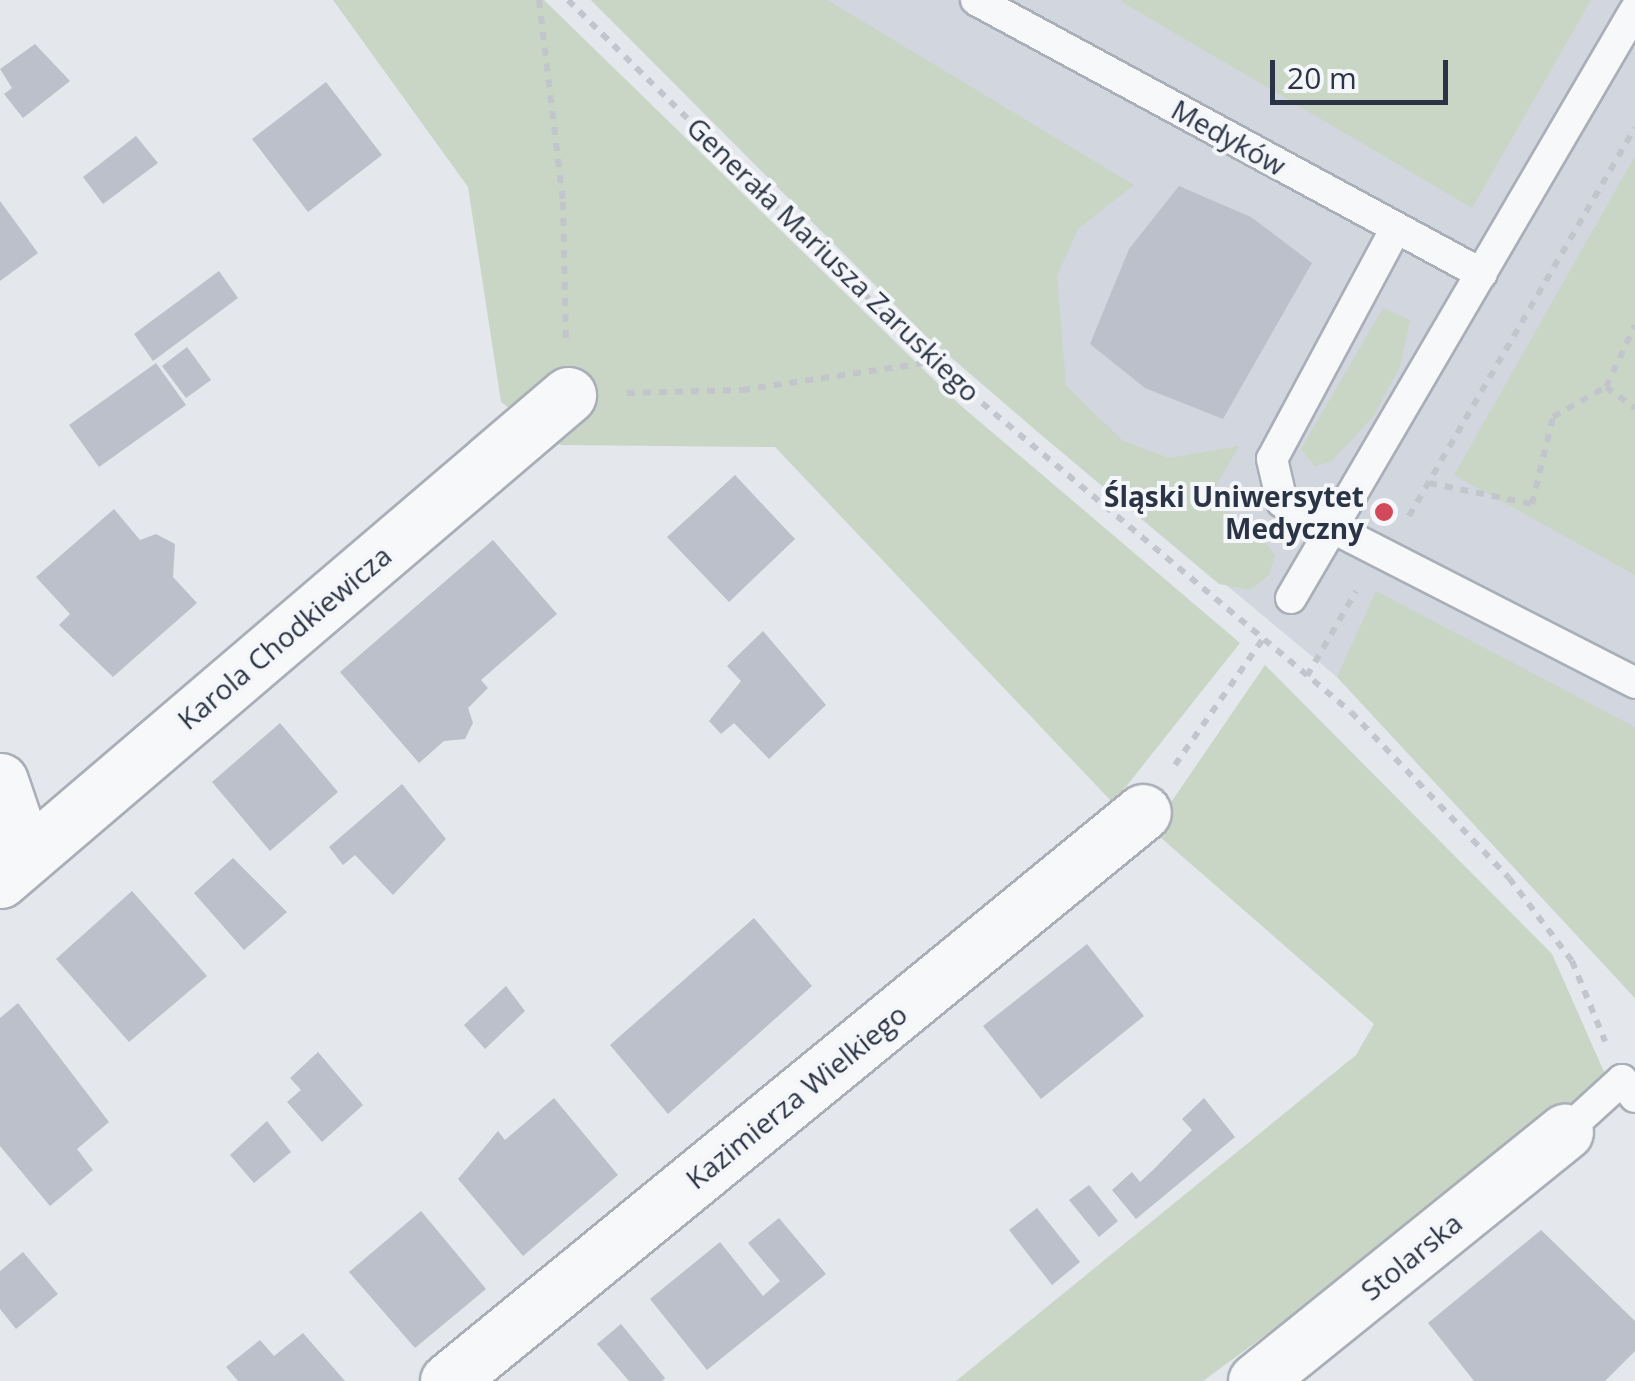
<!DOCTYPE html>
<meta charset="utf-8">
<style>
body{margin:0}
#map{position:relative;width:1635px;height:1381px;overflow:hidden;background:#e4e7ec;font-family:"Open Sans",sans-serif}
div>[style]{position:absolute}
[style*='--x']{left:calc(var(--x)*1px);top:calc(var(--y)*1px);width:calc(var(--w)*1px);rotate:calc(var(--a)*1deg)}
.built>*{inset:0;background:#d2d6de}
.green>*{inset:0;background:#c9d6c5}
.building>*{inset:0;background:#bbc0ca}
.path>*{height:6px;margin-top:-3px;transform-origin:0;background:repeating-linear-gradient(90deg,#c2c5cb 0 8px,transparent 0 16px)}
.roads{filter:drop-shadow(2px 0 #a9aeb7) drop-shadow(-2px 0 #a9aeb7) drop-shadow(0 2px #a9aeb7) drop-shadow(0 -2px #a9aeb7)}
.service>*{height:30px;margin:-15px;padding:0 15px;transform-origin:15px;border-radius:15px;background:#f7f8fa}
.minor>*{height:55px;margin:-27.5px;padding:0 27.5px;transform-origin:27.5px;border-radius:27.5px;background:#f7f8fa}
.dots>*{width:28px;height:28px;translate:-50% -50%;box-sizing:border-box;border:5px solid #f4f6f9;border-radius:50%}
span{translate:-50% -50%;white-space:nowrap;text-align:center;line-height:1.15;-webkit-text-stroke:8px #f4f6f9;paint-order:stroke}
.street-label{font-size:28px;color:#2b3445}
.poi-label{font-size:28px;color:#2b3445;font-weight:700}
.right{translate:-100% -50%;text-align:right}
.scale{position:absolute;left:1270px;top:60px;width:178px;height:45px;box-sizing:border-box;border:5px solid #2b3445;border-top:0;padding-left:12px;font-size:30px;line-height:35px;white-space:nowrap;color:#2b3445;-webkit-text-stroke:8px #f4f6f9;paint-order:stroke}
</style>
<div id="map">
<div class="built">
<i style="clip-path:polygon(591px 0,1635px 0,1635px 998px,1337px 677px,926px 336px)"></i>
</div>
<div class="green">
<i style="clip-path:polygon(333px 0,544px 0,959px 404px,1240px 643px,1113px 803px,775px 447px,561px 445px,501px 402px,468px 187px)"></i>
<i style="clip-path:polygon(591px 0,827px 0,1134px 185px,1078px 229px,1057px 276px,1066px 385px,1123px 441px,1169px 458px,1239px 446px,1209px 498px,1258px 533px,1275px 555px,1269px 575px,1250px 590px,1219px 584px,1046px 439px,926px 336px)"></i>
<i style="clip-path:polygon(1591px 0,1472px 208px,1122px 2px,1123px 0)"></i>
<i style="clip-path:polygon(1635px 156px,1635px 575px,1454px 475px)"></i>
<i style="clip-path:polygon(1383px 308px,1410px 320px,1400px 367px,1373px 417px,1331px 462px,1315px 466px,1301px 449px)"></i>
<i style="clip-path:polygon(1376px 591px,1635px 727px,1635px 998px,1337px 677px)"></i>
<i style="clip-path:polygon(1265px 665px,1552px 954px,1605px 1074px,1549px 1126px,1203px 1381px,956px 1381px,1356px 1055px,1374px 1024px,1152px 830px)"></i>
</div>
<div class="building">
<i style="clip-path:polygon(35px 44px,70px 81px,23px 118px,4px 94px,12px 88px,0 69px)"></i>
<i style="clip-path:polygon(326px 82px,382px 155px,308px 212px,252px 139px)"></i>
<i style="clip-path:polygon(136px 136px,158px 163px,103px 204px,83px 177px)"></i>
<i style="clip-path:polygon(1179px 186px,1251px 217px,1312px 263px,1223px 419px,1145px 388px,1090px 344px,1129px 249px)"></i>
<i style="clip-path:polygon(0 201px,38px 253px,0 281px)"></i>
<i style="clip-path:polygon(219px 271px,238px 298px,153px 361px,134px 334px)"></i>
<i style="clip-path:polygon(187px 347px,211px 380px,186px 398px,162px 366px)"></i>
<i style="clip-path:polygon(156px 363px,186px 405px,99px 467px,69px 425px)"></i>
<i style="clip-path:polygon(735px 475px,795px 539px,729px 602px,667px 537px)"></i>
<i style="clip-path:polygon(114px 509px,140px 540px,156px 534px,175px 544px,173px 577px,197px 603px,113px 677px,59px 625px,70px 614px,36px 577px)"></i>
<i style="clip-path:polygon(493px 540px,557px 614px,481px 680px,488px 688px,468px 708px,473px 723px,465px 739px,444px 741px,419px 763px,340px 672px)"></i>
<i style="clip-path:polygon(763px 631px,826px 705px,769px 759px,734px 723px,721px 734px,709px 721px,741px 681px,727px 666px)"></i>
<i style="clip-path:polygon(280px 723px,338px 792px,270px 851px,212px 782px)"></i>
<i style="clip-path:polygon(402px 784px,446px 839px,393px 895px,355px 855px,343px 865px,329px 847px)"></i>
<i style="clip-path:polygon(233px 858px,287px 912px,244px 950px,194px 893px)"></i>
<i style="clip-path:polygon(132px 891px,207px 976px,129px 1042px,56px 959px)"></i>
<i style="clip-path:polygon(754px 918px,812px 986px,668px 1114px,610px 1045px)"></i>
<i style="clip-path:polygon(1087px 944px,1144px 1016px,1041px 1099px,983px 1026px)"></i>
<i style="clip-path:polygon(506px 986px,525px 1011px,485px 1049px,464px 1025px)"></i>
<i style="clip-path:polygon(18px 1003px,109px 1122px,77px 1149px,93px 1170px,50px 1206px,0 1146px,0 1018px)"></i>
<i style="clip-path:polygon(318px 1052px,363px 1105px,322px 1142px,287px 1102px,301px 1090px,290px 1078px)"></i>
<i style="clip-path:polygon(554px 1098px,618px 1175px,523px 1256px,458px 1179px,498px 1131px,505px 1140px)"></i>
<i style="clip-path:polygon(1204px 1098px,1235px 1137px,1136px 1219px,1112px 1190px,1132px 1172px,1140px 1182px,1153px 1170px,1192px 1130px,1182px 1119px)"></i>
<i style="clip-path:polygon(267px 1121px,291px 1152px,254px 1183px,230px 1155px)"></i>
<i style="clip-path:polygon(1089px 1185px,1118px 1221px,1099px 1237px,1069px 1200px)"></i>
<i style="clip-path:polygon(1037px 1208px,1080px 1262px,1052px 1285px,1009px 1230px)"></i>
<i style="clip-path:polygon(421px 1211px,486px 1289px,415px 1348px,349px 1272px)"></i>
<i style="clip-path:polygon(779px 1218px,826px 1274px,707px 1370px,650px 1299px,720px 1242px,763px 1296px,780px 1281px,748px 1243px)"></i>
<i style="clip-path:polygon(1541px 1230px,1635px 1321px,1635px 1351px,1605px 1381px,1474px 1381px,1428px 1323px)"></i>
<i style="clip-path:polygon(23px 1252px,58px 1294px,16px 1329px,0 1309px,0 1271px)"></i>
<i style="clip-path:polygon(621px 1324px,665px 1378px,662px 1381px,629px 1381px,597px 1344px)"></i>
<i style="clip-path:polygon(303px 1333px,345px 1381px,238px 1381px,226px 1367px,260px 1340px,274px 1356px)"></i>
</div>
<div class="path">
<i style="--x:539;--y:0;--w:203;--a:83.2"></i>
<i style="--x:563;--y:202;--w:139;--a:88.8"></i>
<i style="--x:568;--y:0;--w:514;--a:44.76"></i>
<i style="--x:933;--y:362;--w:545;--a:39.94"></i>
<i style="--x:1351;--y:712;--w:229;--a:46.4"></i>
<i style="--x:1509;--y:878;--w:104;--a:52.8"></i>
<i style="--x:1572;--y:961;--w:87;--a:67.6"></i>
<i style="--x:1606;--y:387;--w:36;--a:36"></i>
<i style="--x:627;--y:393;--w:115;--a:-1.5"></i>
<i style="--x:742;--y:390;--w:192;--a:-8.4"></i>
<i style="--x:1429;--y:483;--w:105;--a:11.5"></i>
<i style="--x:1532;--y:504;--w:89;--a:-76.4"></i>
<i style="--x:1553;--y:417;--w:61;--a:-29.5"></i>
<i style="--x:1606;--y:387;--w:68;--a:-64.9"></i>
<i style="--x:1409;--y:516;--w:449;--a:-59.8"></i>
<i style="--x:1307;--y:676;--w:98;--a:-60"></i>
<i style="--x:1175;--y:765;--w:157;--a:-55.1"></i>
</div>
<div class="roads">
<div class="service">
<i style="--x:976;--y:0;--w:575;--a:28.44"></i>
<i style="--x:1396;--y:228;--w:262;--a:118.2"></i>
<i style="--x:1272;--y:459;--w:44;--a:76.9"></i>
<i style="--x:1282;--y:502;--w:397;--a:27.1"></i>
<i style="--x:1291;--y:598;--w:681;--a:-59.67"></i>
<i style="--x:1565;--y:1132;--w:77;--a:-42.4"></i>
<i style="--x:1622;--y:1080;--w:21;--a:53"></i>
</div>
<div class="minor">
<i style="--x:0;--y:781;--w:80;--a:71.1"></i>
<i style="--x:0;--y:880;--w:747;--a:-40.49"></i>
<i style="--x:448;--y:1381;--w:898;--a:-39.31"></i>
<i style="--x:1256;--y:1381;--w:397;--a:-38.9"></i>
</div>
</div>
<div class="dots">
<i style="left:1384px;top:512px;background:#d1495b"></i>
</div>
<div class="street-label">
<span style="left:1229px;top:137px;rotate:29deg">Medyków</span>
<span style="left:834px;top:259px;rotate:44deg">Generała Mariusza Zaruskiego</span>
<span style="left:284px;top:637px;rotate:-40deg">Karola Chodkiewicza</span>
<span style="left:796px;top:1096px;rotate:-39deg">Kazimierza Wielkiego</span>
<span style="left:1411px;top:1256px;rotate:-39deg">Stolarska</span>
</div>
<div class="poi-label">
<span class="right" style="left:1364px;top:512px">Śląski Uniwersytet<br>Medyczny</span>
</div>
<div class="scale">20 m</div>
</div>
